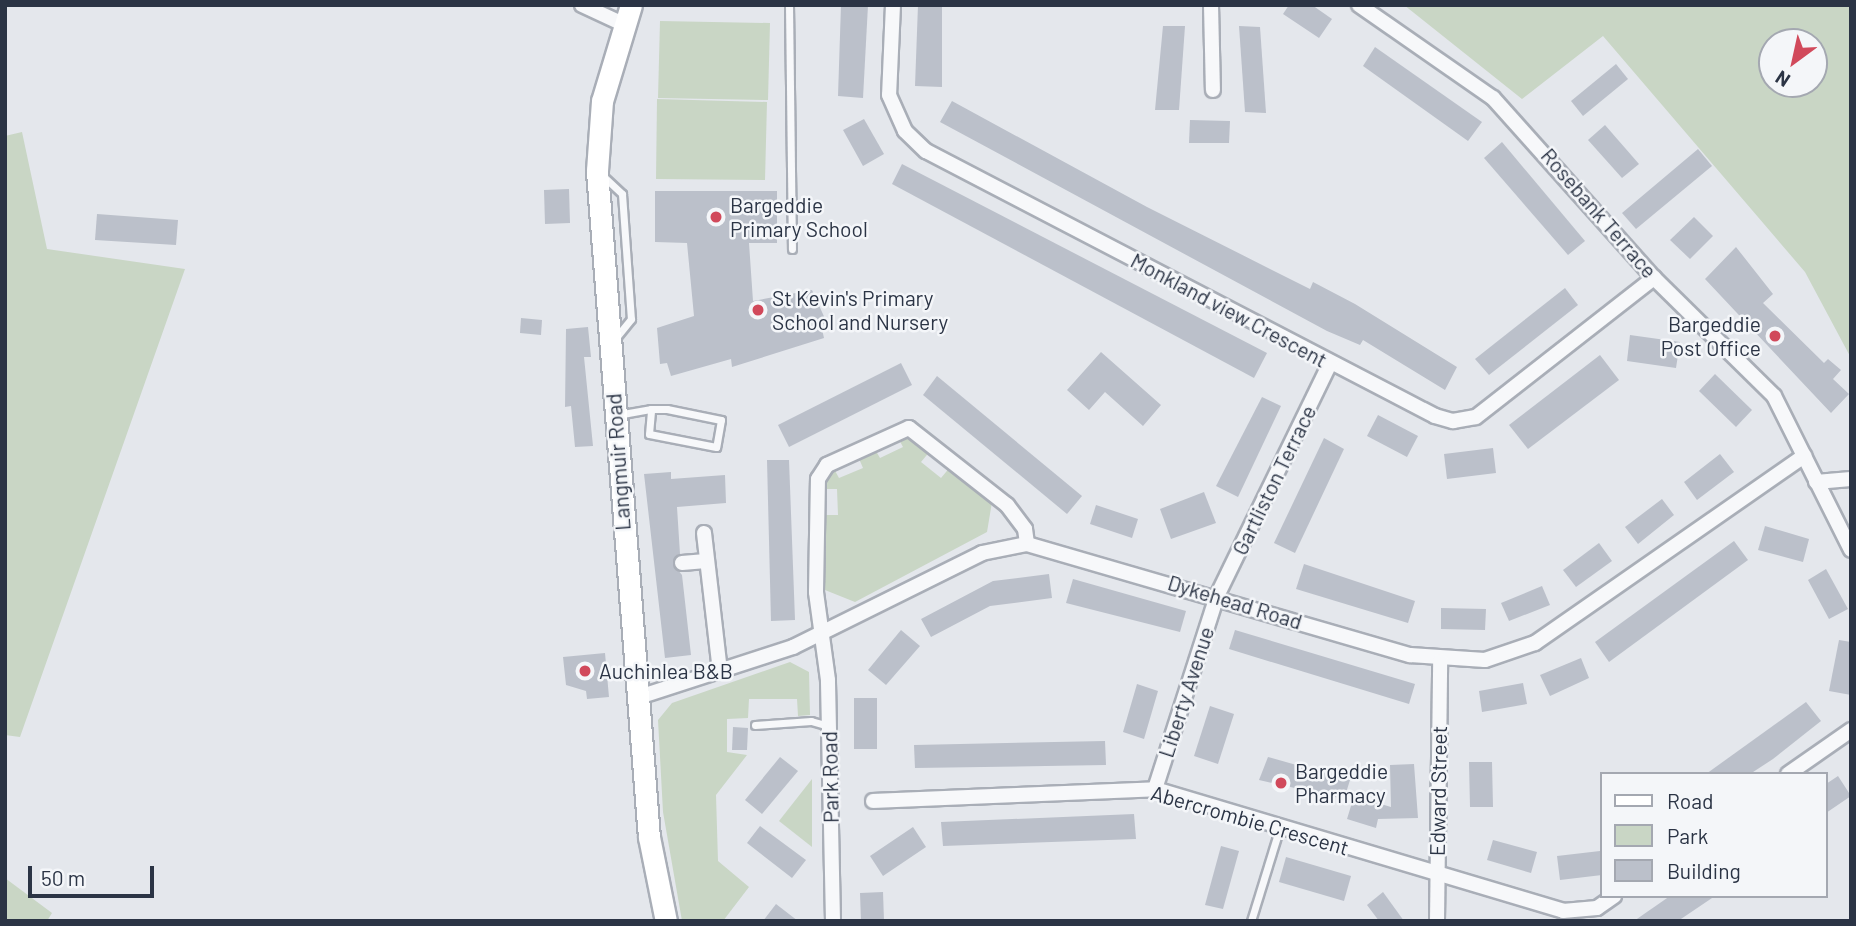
<!DOCTYPE html>
<style>
body{margin:0}
#map{position:relative;width:1856px;height:926px;overflow:hidden;background:#e4e7ec;font-family:Barlow,sans-serif}
div>[style]{position:absolute}
[style*='--x']{left:calc(var(--x)*1px);top:calc(var(--y)*1px);width:calc(var(--w)*1px);rotate:calc(var(--a)*1deg)}
.green>*{inset:0;background:#c9d6c5}
.building>*{inset:0;background:#bbc0ca}
.roads{filter:drop-shadow(2px 0 #a9aeb7) drop-shadow(-2px 0 #a9aeb7) drop-shadow(0 2px #a9aeb7) drop-shadow(0 -2px #a9aeb7)}
.lane>*{height:7px;margin:-3.5px;padding:0 3.5px;transform-origin:3.5px;border-radius:3.5px;background:#f7f8fa}
.street>*{height:14px;margin:-7px;padding:0 7px;transform-origin:7px;border-radius:7px;background:#f7f8fa}
.primary>*{height:21px;margin:-10.5px;padding:0 10.5px;transform-origin:10.5px;border-radius:10.5px;background:#fff}
.dots>*{width:19px;height:19px;translate:-50% -50%;box-sizing:border-box;border:4px solid #f4f6f9;border-radius:50%}
span{translate:-50% -50%;white-space:nowrap;text-align:center;line-height:1.15;-webkit-text-stroke:5px #f4f6f9;paint-order:stroke}
.poi-label{font-size:21px;color:#2b3445}
.left{translate:0 -50%;text-align:left}
.right{translate:-100% -50%;text-align:right}
.street-label{font-size:21px;color:#2b3445}
.frame{position:absolute;inset:0;border:7px solid #2b3445;pointer-events:none}
.legend{position:absolute;left:1600px;top:772px;width:228px;height:126px;box-sizing:border-box;background:#f4f6f9;border:2px solid #a4a8b1;margin:0;padding:9px 12px;list-style:none;font-size:21px;color:#2b3445}
.legend li{display:flex;align-items:center;gap:14px;height:35px}
.legend b{width:35px;border:2px solid #a4a8b1}
.north{position:absolute;left:1758px;top:28px;width:70px;height:70px;box-sizing:border-box;background:#f4f6f9;border:2px solid #a4a8b1;border-radius:50%;rotate:213deg;font-size:19px;font-weight:700;line-height:28px;text-align:center;color:#2b3445}
.north::after{content:'';display:block;margin:auto;width:24px;height:32px;background:#d1495b;clip-path:polygon(50% 0,100% 100%,50% 72%,0 100%)}
.scale{position:absolute;left:28px;top:866px;width:126px;height:32px;box-sizing:border-box;border:4px solid #2b3445;border-top:0;padding-left:9px;font-size:21px;line-height:24px;white-space:nowrap;color:#2b3445;-webkit-text-stroke:5px #f4f6f9;paint-order:stroke}
</style>
<div id="map">
<div class="green">
<i style="clip-path:polygon(evenodd,1404px 5px,1851px 5px,1851px 358px,1805px 272px,1603px 36px,1522px 99px,1404px 5px,1772px 42px,1814px 42px,1814px 84px,1772px 84px,1772px 42px)"></i>
<i style="clip-path:polygon(660px 21px,770px 23px,768px 100px,658px 98px)"></i>
<i style="clip-path:polygon(657px 99px,767px 102px,765px 180px,656px 179px)"></i>
<i style="clip-path:polygon(22px 132px,47px 249px,185px 269px,20px 737px,5px 735px,5px 136px)"></i>
<i style="clip-path:polygon(907px 431px,931px 450px,921px 462px,941px 478px,951px 466px,992px 502px,987px 532px,855px 602px,825px 590px,822px 515px,838px 515px,837px 489px,822px 489px,833px 467px,839px 478px,863px 468px,857px 454px,873px 446px,880px 458px,903px 447px,896px 434px)"></i>
<i style="clip-path:polygon(790px 662px,809px 672px,810px 715px,798px 716px,797px 699px,749px 699px,748px 718px,727px 719px,727px 752px,747px 755px,716px 795px,718px 861px,749px 887px,723px 921px,682px 921px,663px 812px,658px 720px,672px 703px)"></i>
<i style="clip-path:polygon(812px 779px,812px 847px,779px 821px)"></i>
<i style="clip-path:polygon(5px 878px,52px 913px,47px 921px,5px 921px)"></i>
</div>
<div class="building">
<i style="clip-path:polygon(841px 5px,868px 5px,863px 98px,838px 96px)"></i>
<i style="clip-path:polygon(918px 5px,942px 5px,942px 87px,915px 86px)"></i>
<i style="clip-path:polygon(1289px 5px,1312px 5px,1332px 19px,1319px 38px,1283px 14px)"></i>
<i style="clip-path:polygon(1163px 26px,1185px 26px,1179px 110px,1155px 110px)"></i>
<i style="clip-path:polygon(1239px 26px,1260px 27px,1266px 113px,1245px 112px)"></i>
<i style="clip-path:polygon(1375px 47px,1482px 122px,1468px 141px,1363px 66px)"></i>
<i style="clip-path:polygon(1616px 64px,1628px 79px,1583px 116px,1571px 101px)"></i>
<i style="clip-path:polygon(952px 101px,1147px 207px,1310px 289px,1313px 282px,1355px 304px,1457px 367px,1445px 390px,1363px 340px,1360px 345px,1327px 331px,940px 122px)"></i>
<i style="clip-path:polygon(864px 119px,884px 154px,863px 166px,843px 130px)"></i>
<i style="clip-path:polygon(1190px 120px,1230px 121px,1229px 143px,1189px 143px)"></i>
<i style="clip-path:polygon(1605px 125px,1639px 164px,1622px 178px,1588px 140px)"></i>
<i style="clip-path:polygon(1502px 142px,1585px 241px,1568px 255px,1484px 158px)"></i>
<i style="clip-path:polygon(1698px 149px,1712px 166px,1636px 229px,1622px 213px)"></i>
<i style="clip-path:polygon(902px 164px,1267px 353px,1254px 378px,892px 184px)"></i>
<i style="clip-path:polygon(569px 189px,570px 223px,545px 224px,544px 190px)"></i>
<i style="clip-path:polygon(655px 191px,777px 191px,777px 243px,749px 243px,753px 301px,812px 290px,827px 323px,821px 325px,824px 338px,732px 367px,731px 359px,671px 376px,667px 363px,660px 364px,657px 328px,694px 316px,687px 243px,655px 242px)"></i>
<i style="clip-path:polygon(97px 214px,178px 220px,176px 245px,95px 240px)"></i>
<i style="clip-path:polygon(1694px 217px,1713px 236px,1690px 259px,1670px 240px)"></i>
<i style="clip-path:polygon(1736px 247px,1773px 294px,1763px 303px,1824px 363px,1828px 359px,1841px 370px,1833px 379px,1849px 394px,1831px 413px,1705px 279px)"></i>
<i style="clip-path:polygon(1565px 288px,1578px 305px,1489px 375px,1475px 359px)"></i>
<i style="clip-path:polygon(521px 318px,542px 320px,541px 335px,520px 333px)"></i>
<i style="clip-path:polygon(588px 327px,591px 357px,584px 357px,593px 446px,575px 447px,571px 406px,565px 407px,566px 329px)"></i>
<i style="clip-path:polygon(1630px 335px,1680px 342px,1676px 368px,1627px 361px)"></i>
<i style="clip-path:polygon(1101px 352px,1161px 405px,1143px 426px,1105px 392px,1089px 410px,1067px 390px)"></i>
<i style="clip-path:polygon(1600px 355px,1619px 380px,1528px 449px,1509px 425px)"></i>
<i style="clip-path:polygon(901px 363px,912px 385px,789px 447px,778px 425px)"></i>
<i style="clip-path:polygon(1715px 374px,1752px 410px,1736px 427px,1699px 391px)"></i>
<i style="clip-path:polygon(937px 376px,1082px 496px,1067px 514px,923px 395px)"></i>
<i style="clip-path:polygon(1262px 397px,1281px 406px,1238px 497px,1216px 486px)"></i>
<i style="clip-path:polygon(1378px 415px,1418px 436px,1407px 457px,1367px 436px)"></i>
<i style="clip-path:polygon(1324px 438px,1344px 449px,1295px 553px,1274px 543px)"></i>
<i style="clip-path:polygon(1493px 448px,1496px 473px,1447px 479px,1444px 454px)"></i>
<i style="clip-path:polygon(1720px 454px,1734px 472px,1697px 500px,1684px 482px)"></i>
<i style="clip-path:polygon(767px 460px,789px 460px,795px 620px,771px 621px)"></i>
<i style="clip-path:polygon(671px 472px,671px 479px,725px 475px,726px 503px,677px 507px,680px 554px,673px 564px,682px 575px,691px 655px,665px 658px,644px 474px)"></i>
<i style="clip-path:polygon(1204px 492px,1216px 523px,1171px 539px,1160px 509px)"></i>
<i style="clip-path:polygon(1662px 499px,1674px 515px,1638px 544px,1625px 527px)"></i>
<i style="clip-path:polygon(1096px 505px,1138px 519px,1132px 538px,1090px 524px)"></i>
<i style="clip-path:polygon(1765px 526px,1809px 539px,1803px 562px,1758px 550px)"></i>
<i style="clip-path:polygon(1734px 541px,1748px 560px,1609px 662px,1595px 642px)"></i>
<i style="clip-path:polygon(1599px 543px,1612px 561px,1576px 587px,1563px 570px)"></i>
<i style="clip-path:polygon(1304px 564px,1415px 601px,1408px 623px,1296px 589px)"></i>
<i style="clip-path:polygon(1826px 569px,1848px 609px,1829px 619px,1808px 580px)"></i>
<i style="clip-path:polygon(1049px 574px,1052px 598px,990px 606px,931px 637px,921px 619px,993px 581px)"></i>
<i style="clip-path:polygon(1073px 579px,1186px 611px,1180px 632px,1066px 603px)"></i>
<i style="clip-path:polygon(1542px 586px,1550px 605px,1509px 621px,1501px 603px)"></i>
<i style="clip-path:polygon(1441px 608px,1486px 609px,1485px 630px,1441px 629px)"></i>
<i style="clip-path:polygon(901px 630px,920px 646px,886px 685px,868px 670px)"></i>
<i style="clip-path:polygon(1235px 630px,1415px 684px,1409px 704px,1229px 649px)"></i>
<i style="clip-path:polygon(1839px 640px,1851px 642px,1851px 695px,1829px 691px)"></i>
<i style="clip-path:polygon(605px 653px,609px 697px,587px 699px,586px 691px,566px 685px,563px 657px)"></i>
<i style="clip-path:polygon(1581px 658px,1589px 678px,1550px 696px,1540px 675px)"></i>
<i style="clip-path:polygon(1523px 683px,1527px 704px,1482px 712px,1479px 691px)"></i>
<i style="clip-path:polygon(1137px 684px,1158px 691px,1144px 739px,1123px 732px)"></i>
<i style="clip-path:polygon(854px 698px,877px 698px,877px 749px,854px 749px)"></i>
<i style="clip-path:polygon(1806px 702px,1821px 721px,1773px 759px,1750px 774px,1706px 774px)"></i>
<i style="clip-path:polygon(1210px 706px,1234px 714px,1218px 764px,1194px 756px)"></i>
<i style="clip-path:polygon(733px 727px,748px 728px,747px 750px,732px 750px)"></i>
<i style="clip-path:polygon(1105px 741px,1106px 765px,915px 768px,914px 745px)"></i>
<i style="clip-path:polygon(780px 757px,798px 771px,762px 814px,745px 800px)"></i>
<i style="clip-path:polygon(1268px 757px,1350px 780px,1344px 799px,1259px 780px)"></i>
<i style="clip-path:polygon(1469px 762px,1492px 762px,1493px 807px,1470px 807px)"></i>
<i style="clip-path:polygon(1414px 764px,1418px 818px,1378px 819px,1376px 828px,1347px 819px,1354px 796px,1391px 807px,1390px 765px)"></i>
<i style="clip-path:polygon(1838px 776px,1851px 796px,1826px 813px,1826px 784px)"></i>
<i style="clip-path:polygon(1134px 814px,1136px 839px,943px 846px,941px 822px)"></i>
<i style="clip-path:polygon(760px 826px,806px 860px,792px 878px,747px 843px)"></i>
<i style="clip-path:polygon(913px 827px,926px 847px,883px 876px,870px 856px)"></i>
<i style="clip-path:polygon(1493px 840px,1537px 852px,1531px 873px,1487px 860px)"></i>
<i style="clip-path:polygon(1221px 846px,1239px 851px,1223px 909px,1205px 905px)"></i>
<i style="clip-path:polygon(1600px 851px,1602px 875px,1560px 880px,1557px 856px)"></i>
<i style="clip-path:polygon(1286px 857px,1351px 876px,1344px 901px,1279px 882px)"></i>
<i style="clip-path:polygon(883px 892px,884px 921px,861px 921px,860px 893px)"></i>
<i style="clip-path:polygon(1383px 892px,1404px 921px,1379px 921px,1367px 905px)"></i>
<i style="clip-path:polygon(1670px 896px,1715px 896px,1678px 921px,1634px 921px)"></i>
<i style="clip-path:polygon(776px 904px,798px 921px,763px 921px)"></i>
</div>
<div class="roads">
<div class="lane">
<i style="--x:789;--y:5;--w:244;--a:89.3"></i>
<i style="--x:603;--y:176;--w:26;--a:43"></i>
<i style="--x:622;--y:194;--w:125;--a:85.9"></i>
<i style="--x:631;--y:319;--w:28;--a:129"></i>
<i style="--x:617;--y:415;--w:35;--a:-10"></i>
<i style="--x:651;--y:409;--w:16;--a:0"></i>
<i style="--x:667;--y:409;--w:55;--a:11.5"></i>
<i style="--x:721;--y:420;--w:27;--a:100"></i>
<i style="--x:716;--y:447;--w:68;--a:-169"></i>
<i style="--x:649;--y:434;--w:25;--a:-85"></i>
<i style="--x:755;--y:725;--w:56;--a:-4.1"></i>
<i style="--x:811;--y:721;--w:18;--a:16"></i>
<i style="--x:1251;--y:921;--w:98;--a:-72.9"></i>
</div>
<div class="street">
<i style="--x:582;--y:5;--w:45;--a:24.9"></i>
<i style="--x:893;--y:5;--w:90;--a:92.5"></i>
<i style="--x:889;--y:95;--w:39;--a:66"></i>
<i style="--x:905;--y:131;--w:29;--a:44"></i>
<i style="--x:926;--y:151;--w:574;--a:27.5"></i>
<i style="--x:1435;--y:416;--w:19;--a:16"></i>
<i style="--x:1453;--y:421;--w:23;--a:-10"></i>
<i style="--x:1476;--y:417;--w:226;--a:-38"></i>
<i style="--x:1211;--y:5;--w:85;--a:88.7"></i>
<i style="--x:1359;--y:5;--w:163;--a:34.8"></i>
<i style="--x:1493;--y:98;--w:241;--a:48.2"></i>
<i style="--x:1654;--y:278;--w:168;--a:44.5"></i>
<i style="--x:1774;--y:396;--w:172;--a:63.4"></i>
<i style="--x:1816;--y:482;--w:35;--a:-5"></i>
<i style="--x:704;--y:533;--w:140;--a:83.4"></i>
<i style="--x:682;--y:563;--w:24;--a:-5"></i>
<i style="--x:636;--y:698;--w:165;--a:-18"></i>
<i style="--x:793;--y:647;--w:211;--a:-26.4"></i>
<i style="--x:982;--y:553;--w:46;--a:-11.3"></i>
<i style="--x:1027;--y:544;--w:399;--a:16.2"></i>
<i style="--x:1410;--y:655;--w:75;--a:3.8"></i>
<i style="--x:1485;--y:660;--w:53;--a:-18.8"></i>
<i style="--x:1535;--y:643;--w:328;--a:-34.8"></i>
<i style="--x:1788;--y:774;--w:77;--a:-34.9"></i>
<i style="--x:1155;--y:789;--w:203;--a:-72.2"></i>
<i style="--x:1217;--y:596;--w:259;--a:-64.1"></i>
<i style="--x:873;--y:801;--w:282;--a:-2.4"></i>
<i style="--x:1155;--y:789;--w:426;--a:16.6"></i>
<i style="--x:1563;--y:911;--w:34;--a:-5"></i>
<i style="--x:1597;--y:908;--w:21;--a:-35"></i>
<i style="--x:833;--y:921;--w:241;--a:-91.2"></i>
<i style="--x:828;--y:680;--w:89;--a:-97.8"></i>
<i style="--x:816;--y:592;--w:113;--a:-89"></i>
<i style="--x:818;--y:479;--w:17;--a:-57"></i>
<i style="--x:827;--y:465;--w:90;--a:-24.3"></i>
<i style="--x:909;--y:428;--w:125;--a:38.2"></i>
<i style="--x:1007;--y:505;--w:30;--a:53"></i>
<i style="--x:1025;--y:529;--w:15;--a:82"></i>
<i style="--x:1437;--y:921;--w:260;--a:-89.3"></i>
</div>
<div class="primary">
<i style="--x:631;--y:5;--w:100;--a:106.8"></i>
<i style="--x:602;--y:101;--w:70;--a:94.1"></i>
<i style="--x:597;--y:171;--w:668;--a:85.54"></i>
<i style="--x:649;--y:837;--w:86;--a:78.6"></i>
</div>
</div>
<div class="dots">
<i style="left:716px;top:217px;background:#d1495b"></i>
<i style="left:758px;top:310px;background:#d1495b"></i>
<i style="left:1775px;top:336px;background:#d1495b"></i>
<i style="left:585px;top:671px;background:#d1495b"></i>
<i style="left:1281px;top:783px;background:#d1495b"></i>
</div>
<div class="poi-label">
<span class="left" style="left:730px;top:217px">Bargeddie<br>Primary School</span>
<span class="left" style="left:772px;top:310px">St Kevin's Primary<br>School and Nursery</span>
<span class="right" style="left:1761px;top:336px">Bargeddie<br>Post Office</span>
<span class="left" style="left:599px;top:671px">Auchinlea B&amp;B</span>
<span class="left" style="left:1295px;top:783px">Bargeddie<br>Pharmacy</span>
</div>
<div class="street-label">
<span style="left:1599px;top:213px;rotate:49deg">Rosebank Terrace</span>
<span style="left:1229px;top:310px;rotate:28deg">Monkland view Crescent</span>
<span style="left:618px;top:462px;rotate:-94deg">Langmuir Road</span>
<span style="left:1274px;top:480px;rotate:-64deg">Gartliston Terrace</span>
<span style="left:1235px;top:602px;rotate:17deg">Dykehead Road</span>
<span style="left:1186px;top:692px;rotate:-72deg">Liberty Avenue</span>
<span style="left:830px;top:777px;rotate:-91deg">Park Road</span>
<span style="left:1438px;top:791px;rotate:-89deg">Edward Street</span>
<span style="left:1250px;top:820px;rotate:16deg">Abercrombie Crescent</span>
</div>
<div class="frame"></div>
<ul class="legend">
<li><b style="height:9px;background:#fff"></b>Road</li>
<li><b style="height:19px;background:#c9d6c5"></b>Park</li>
<li><b style="height:19px;background:#bbc0ca"></b>Building</li>
</ul>
<div class="north">N</div>
<div class="scale">50 m</div>
</div>
